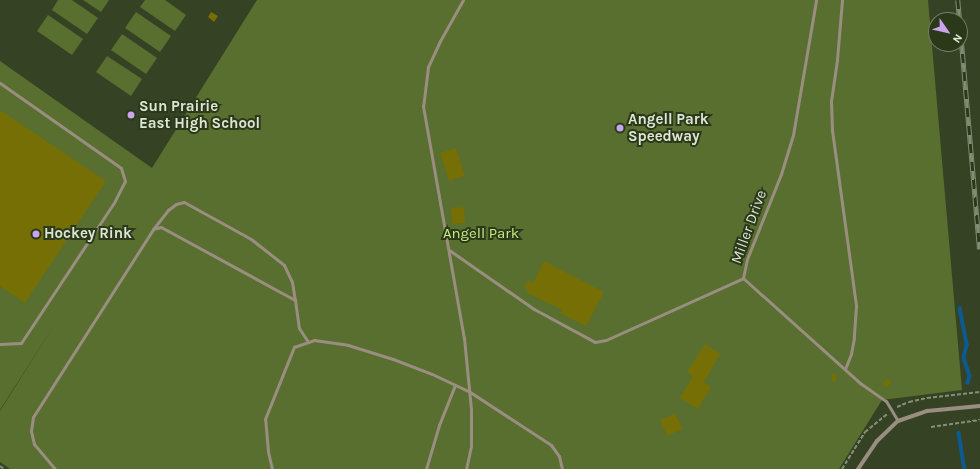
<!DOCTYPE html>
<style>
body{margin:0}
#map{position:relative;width:980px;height:469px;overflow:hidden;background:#364224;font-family:Karla,sans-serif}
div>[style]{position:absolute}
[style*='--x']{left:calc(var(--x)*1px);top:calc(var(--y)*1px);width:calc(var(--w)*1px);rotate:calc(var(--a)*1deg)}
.green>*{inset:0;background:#586f2f}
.stream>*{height:3.5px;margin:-1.75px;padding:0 1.75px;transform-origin:1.75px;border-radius:1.75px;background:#0d5a90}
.building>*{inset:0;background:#756f05}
.path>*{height:2px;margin-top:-1px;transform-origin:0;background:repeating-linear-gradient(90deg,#858f76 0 4px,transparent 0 6px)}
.lane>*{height:3px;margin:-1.5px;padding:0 1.5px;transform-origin:1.5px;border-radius:1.5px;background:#9a8e81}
.street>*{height:4px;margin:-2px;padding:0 2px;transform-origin:2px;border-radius:2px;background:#9a8e81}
.rail>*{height:4.5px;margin-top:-2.25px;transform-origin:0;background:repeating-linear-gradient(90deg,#2c381a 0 9px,#818c73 0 18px);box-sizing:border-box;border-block:1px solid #818c73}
.dots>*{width:11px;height:11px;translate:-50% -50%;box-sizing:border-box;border:2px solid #2c381a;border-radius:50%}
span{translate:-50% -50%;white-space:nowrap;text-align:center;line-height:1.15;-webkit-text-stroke:4px #2c381a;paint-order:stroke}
.poi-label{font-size:15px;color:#dde5d3;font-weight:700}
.left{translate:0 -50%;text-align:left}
.street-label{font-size:15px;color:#dde5d3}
.park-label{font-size:15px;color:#c4ed82}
.north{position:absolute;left:928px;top:12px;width:40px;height:40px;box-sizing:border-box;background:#2c381a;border:1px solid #737d64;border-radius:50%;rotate:124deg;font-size:11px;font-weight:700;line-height:16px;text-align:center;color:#dde5d3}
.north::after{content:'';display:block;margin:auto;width:14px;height:18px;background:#c9a5ee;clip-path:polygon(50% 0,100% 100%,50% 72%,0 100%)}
</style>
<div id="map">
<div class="green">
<i style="clip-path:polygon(58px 0,72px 0,98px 18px,87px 34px,52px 10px)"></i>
<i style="clip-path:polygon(83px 0,109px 0,101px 12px)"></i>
<i style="clip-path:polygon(145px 0,165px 0,186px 15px,175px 31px,140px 7px)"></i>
<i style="clip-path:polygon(257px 0,928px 0,962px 390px,882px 400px,839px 469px,10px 469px,0 462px,0 411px,60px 316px,0 410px,0 61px,152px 168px)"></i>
<i style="clip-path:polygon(136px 12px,171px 36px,160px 52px,125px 28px)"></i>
<i style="clip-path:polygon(48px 15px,83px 39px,72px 55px,37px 31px)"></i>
<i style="clip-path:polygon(122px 34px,157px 58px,146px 74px,111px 50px)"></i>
<i style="clip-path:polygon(107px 56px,142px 79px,131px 96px,96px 72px)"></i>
</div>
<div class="stream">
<i style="--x:960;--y:308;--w:38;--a:79"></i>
<i style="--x:967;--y:345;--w:13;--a:103"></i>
<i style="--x:964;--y:358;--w:19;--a:72"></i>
<i style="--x:970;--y:376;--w:7;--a:106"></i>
<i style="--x:959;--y:433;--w:36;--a:81"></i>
</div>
<div class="building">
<i style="clip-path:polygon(211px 12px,218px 16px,214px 22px,208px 17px)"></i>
<i style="clip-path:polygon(0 110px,106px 181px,25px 303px,0 286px)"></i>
<i style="clip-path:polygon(456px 148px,465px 176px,451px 180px,450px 183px,440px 153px)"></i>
<i style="clip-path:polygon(464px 207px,465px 223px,452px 224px,451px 208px)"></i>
<i style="clip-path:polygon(544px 261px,604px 292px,586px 326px,560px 313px,562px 310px,527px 293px,528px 290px,524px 288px,528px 280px,533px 283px)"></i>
<i style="clip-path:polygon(705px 344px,720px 354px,704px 382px,711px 387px,698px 409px,680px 398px,693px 376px,687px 372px)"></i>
<i style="clip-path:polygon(832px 374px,836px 374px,836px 381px,832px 382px)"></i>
<i style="clip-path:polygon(887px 379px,891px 382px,887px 388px,882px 384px)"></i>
<i style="clip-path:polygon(675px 414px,683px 429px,667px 436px,660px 420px)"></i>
</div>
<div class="path">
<i style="--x:897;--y:407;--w:13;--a:-23"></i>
<i style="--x:909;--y:402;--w:18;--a:-13"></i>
<i style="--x:927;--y:398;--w:53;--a:-6.5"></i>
<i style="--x:931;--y:427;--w:49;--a:-8.1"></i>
<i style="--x:0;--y:466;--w:5;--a:37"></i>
<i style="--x:842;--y:469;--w:44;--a:-58.1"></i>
<i style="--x:865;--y:432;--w:28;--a:-39"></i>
</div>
<div class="lane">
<i style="--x:463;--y:0;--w:47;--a:119.3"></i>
<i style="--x:440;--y:41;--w:29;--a:115"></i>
<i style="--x:428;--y:67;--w:39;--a:97"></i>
<i style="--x:423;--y:106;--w:236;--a:80"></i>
<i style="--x:464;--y:338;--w:71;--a:84.4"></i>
<i style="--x:471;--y:409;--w:37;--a:90"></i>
<i style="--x:471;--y:446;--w:24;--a:102"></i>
<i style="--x:842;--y:0;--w:60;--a:94.8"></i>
<i style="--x:837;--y:60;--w:41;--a:98.3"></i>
<i style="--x:831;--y:101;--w:29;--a:88"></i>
<i style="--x:832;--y:130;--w:178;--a:82.2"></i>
<i style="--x:856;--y:306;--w:32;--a:94"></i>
<i style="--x:854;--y:338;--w:16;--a:101"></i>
<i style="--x:851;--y:354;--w:16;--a:112"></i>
<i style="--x:0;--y:83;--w:148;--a:35.1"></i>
<i style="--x:121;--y:168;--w:14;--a:73"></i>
<i style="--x:125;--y:181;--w:22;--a:117"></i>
<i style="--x:115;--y:201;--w:170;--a:123.5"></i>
<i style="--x:21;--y:343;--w:21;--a:177"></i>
<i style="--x:154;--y:228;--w:23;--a:-52"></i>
<i style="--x:168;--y:210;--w:10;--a:-37"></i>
<i style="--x:176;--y:204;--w:8;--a:-14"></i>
<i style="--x:184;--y:202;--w:77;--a:28.9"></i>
<i style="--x:251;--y:239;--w:42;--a:38.2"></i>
<i style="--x:284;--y:265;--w:19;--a:65"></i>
<i style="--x:292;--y:282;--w:18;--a:81"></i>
<i style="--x:449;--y:250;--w:103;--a:34.8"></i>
<i style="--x:534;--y:309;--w:69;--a:28.4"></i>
<i style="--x:595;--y:342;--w:11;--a:-10"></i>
<i style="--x:606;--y:340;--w:150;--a:-24.3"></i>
<i style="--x:743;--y:278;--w:19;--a:-78"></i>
<i style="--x:747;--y:259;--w:92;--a:-68.2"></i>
<i style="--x:781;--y:174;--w:41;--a:-72.9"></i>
<i style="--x:793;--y:135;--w:137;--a:-80.3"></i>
<i style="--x:743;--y:278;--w:157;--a:41.9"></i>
<i style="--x:860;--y:383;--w:32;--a:35"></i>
<i style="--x:886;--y:401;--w:23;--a:59"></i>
<i style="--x:55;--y:469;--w:33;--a:-130"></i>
<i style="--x:34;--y:444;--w:13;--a:-103"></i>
<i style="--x:31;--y:431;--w:14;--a:-82"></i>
<i style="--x:33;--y:417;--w:223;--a:-57.4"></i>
<i style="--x:153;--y:229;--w:8;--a:-14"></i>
<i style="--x:161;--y:227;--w:153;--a:28.6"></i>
<i style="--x:295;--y:300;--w:28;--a:82"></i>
<i style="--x:299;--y:328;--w:17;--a:57"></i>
<i style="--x:272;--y:469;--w:18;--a:-103"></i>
<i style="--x:268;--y:451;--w:32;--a:-95"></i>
<i style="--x:265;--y:419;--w:78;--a:-68.1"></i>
<i style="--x:294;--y:347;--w:21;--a:-19"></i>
<i style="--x:314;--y:340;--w:34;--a:8"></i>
<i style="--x:348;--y:345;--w:47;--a:17.3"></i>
<i style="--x:393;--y:359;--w:42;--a:21"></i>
<i style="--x:432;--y:374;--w:42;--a:25.3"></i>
<i style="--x:470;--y:392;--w:97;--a:33.2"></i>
<i style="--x:551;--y:445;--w:14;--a:54"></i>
<i style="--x:559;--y:456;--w:13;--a:77"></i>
<i style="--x:426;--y:469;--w:46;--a:-73.5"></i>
<i style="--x:439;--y:425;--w:43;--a:-68.2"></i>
</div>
<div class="street">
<i style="--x:858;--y:469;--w:34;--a:-56"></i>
<i style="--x:877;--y:441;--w:29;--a:-44"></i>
<i style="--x:898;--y:421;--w:31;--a:-19"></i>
<i style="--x:927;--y:411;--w:53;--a:-5.4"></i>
</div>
<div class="rail">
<i style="--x:958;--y:0;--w:250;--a:85"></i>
</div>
<div class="dots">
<i style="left:131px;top:115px;background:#c9a5ee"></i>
<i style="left:620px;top:128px;background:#c9a5ee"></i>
<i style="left:36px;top:234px;background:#c9a5ee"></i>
</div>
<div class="poi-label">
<span class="left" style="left:139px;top:115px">Sun Prairie<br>East High School</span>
<span class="left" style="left:628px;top:128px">Angell Park<br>Speedway</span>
<span class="left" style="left:44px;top:234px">Hockey Rink</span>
</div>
<div class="street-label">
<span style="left:749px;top:227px;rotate:-70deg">Miller Drive</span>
</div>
<div class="park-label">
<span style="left:481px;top:234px">Angell Park</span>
</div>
<div class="north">N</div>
</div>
